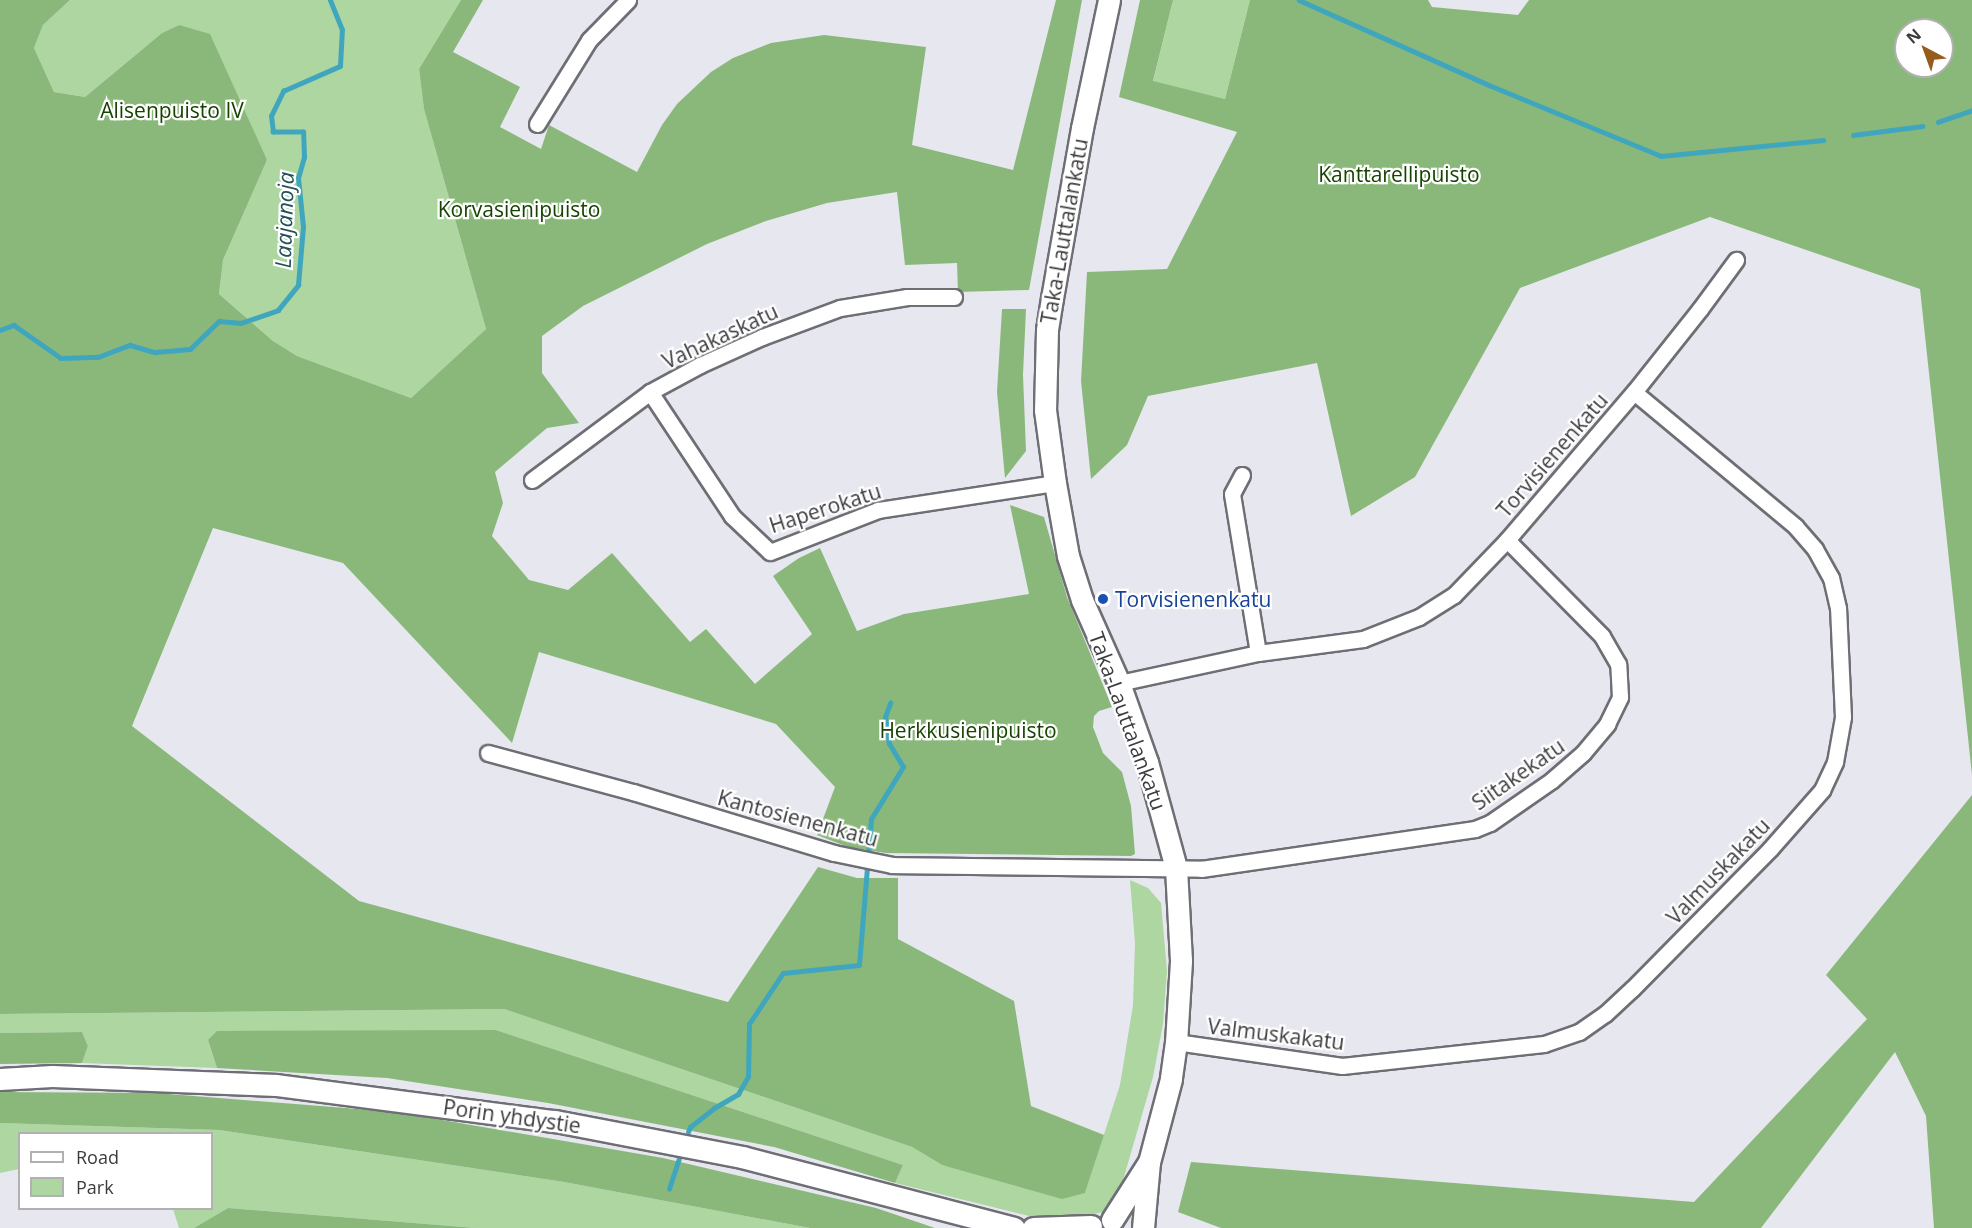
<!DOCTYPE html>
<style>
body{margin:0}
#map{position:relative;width:1972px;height:1228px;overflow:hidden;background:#e7e7ef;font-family:"Open Sans",sans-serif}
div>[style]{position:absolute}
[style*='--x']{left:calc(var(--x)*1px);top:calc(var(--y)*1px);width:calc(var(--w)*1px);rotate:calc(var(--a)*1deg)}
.green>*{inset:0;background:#add6a1}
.forest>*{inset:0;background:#8ab87b}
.stream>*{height:4.5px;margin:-2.25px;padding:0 2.25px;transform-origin:2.25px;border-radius:2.25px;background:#40a6be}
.roads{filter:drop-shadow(2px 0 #6e6e75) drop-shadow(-2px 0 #6e6e75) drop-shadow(0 2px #6e6e75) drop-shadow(0 -2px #6e6e75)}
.street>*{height:15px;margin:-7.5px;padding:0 7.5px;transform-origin:7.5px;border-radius:7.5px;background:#fff}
.secondary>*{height:21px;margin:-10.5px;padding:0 10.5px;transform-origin:10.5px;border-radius:10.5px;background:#fff}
.dots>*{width:16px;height:16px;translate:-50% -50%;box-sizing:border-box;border:3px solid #fff;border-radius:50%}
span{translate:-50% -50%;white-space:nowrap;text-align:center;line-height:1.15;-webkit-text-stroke:4.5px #fff;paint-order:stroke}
.park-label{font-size:21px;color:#174302}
.street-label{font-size:21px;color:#3b3b3e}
.transit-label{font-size:21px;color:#164399}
.left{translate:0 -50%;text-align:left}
.water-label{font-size:22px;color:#234f5a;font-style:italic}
.legend{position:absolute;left:18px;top:1132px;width:195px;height:78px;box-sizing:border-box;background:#fff;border:2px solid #b1b1b2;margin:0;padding:8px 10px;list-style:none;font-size:18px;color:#3b3b3e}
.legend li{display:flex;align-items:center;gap:12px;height:30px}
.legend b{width:30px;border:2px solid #b1b1b2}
.north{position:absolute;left:1894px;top:18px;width:60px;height:60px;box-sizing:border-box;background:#fff;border:2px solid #b1b1b2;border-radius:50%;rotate:319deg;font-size:16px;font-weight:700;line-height:24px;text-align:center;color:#3b3b3e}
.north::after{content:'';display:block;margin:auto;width:21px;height:27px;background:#975b1c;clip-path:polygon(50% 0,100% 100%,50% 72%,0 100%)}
</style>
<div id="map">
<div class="green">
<i style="clip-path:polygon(70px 0,461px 0,419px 69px,424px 109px,486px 329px,411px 398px,297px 356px,273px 341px,219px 294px,223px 260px,267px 160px,179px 25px,162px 33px,85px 97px,54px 92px,34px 48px,43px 25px)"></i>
<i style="clip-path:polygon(1173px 0,1250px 0,1225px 99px,1153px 82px)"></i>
<i style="clip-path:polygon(1130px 880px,1148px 888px,1161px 903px,1167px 971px,1163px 1024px,1153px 1077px,1119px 1194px,1103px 1212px,1072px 1219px,1037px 1218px,895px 1183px,903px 1165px,496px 1030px,360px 1032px,208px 1040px,217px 1068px,82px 1063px,88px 1046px,82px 1032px,0 1033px,0 1014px,504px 1009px,912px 1147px,942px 1165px,1085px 1193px,1120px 1085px,1133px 1005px,1135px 943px)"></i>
<i style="clip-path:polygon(0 1123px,219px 1130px,564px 1182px,810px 1228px,476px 1228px,228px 1208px,194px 1228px,179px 1228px,173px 1209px,212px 1208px,212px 1134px,20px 1134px,19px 1169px,0 1173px)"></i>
</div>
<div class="forest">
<i style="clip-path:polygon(0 0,70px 0,43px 25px,34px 48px,54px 92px,85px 97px,162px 33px,179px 25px,210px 34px,267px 160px,223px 260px,219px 294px,273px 341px,297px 356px,411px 398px,486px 329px,424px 109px,419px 69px,461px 0,483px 0,453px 52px,520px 87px,500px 127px,541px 149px,549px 125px,637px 172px,662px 125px,677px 104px,711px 72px,733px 58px,771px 43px,824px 35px,926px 47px,912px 145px,1013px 170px,1056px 0,1082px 0,1029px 290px,958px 292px,957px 263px,905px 265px,897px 192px,827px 203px,766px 221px,707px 244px,583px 306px,542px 336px,542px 373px,579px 423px,547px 428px,495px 472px,503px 503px,492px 536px,529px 580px,568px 590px,612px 553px,690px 642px,706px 629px,755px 684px,812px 634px,773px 576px,799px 558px,820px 548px,857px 631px,904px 614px,1029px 594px,1010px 505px,1044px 517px,1067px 597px,1112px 707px,1099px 711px,1094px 716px,1093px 727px,1103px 753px,1122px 772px,1131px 806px,1135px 854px,1131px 856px,886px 853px,848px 847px,817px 835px,835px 787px,776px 724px,539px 652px,512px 743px,343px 563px,213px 528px,132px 726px,359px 901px,728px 1002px,818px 867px,857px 878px,898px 878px,898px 939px,1014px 1001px,1031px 1106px,1104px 1135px,1085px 1193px,1062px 1199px,942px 1165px,912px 1147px,504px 1009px,0 1014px)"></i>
<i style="clip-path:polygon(evenodd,1140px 0,1173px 0,1153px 81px,1225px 99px,1250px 0,1428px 0,1432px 7px,1518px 15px,1529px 0,1972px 0,1972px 775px,1920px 289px,1710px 217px,1520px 288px,1415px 477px,1351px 516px,1317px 363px,1148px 396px,1127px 445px,1091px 479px,1081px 381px,1087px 272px,1167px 269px,1237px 132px,1119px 97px,1140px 0,1906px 30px,1942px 30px,1942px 66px,1906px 66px,1906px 30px)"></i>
<i style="clip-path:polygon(1002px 309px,1026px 309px,1023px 375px,1026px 451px,1005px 478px,997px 392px)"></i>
<i style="clip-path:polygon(1972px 795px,1972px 1228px,1934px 1228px,1926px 1116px,1895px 1052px,1761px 1228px,1221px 1228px,1178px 1212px,1191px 1162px,1694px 1202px,1867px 1019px,1826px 975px)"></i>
<i style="clip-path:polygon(496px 1030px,903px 1165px,895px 1183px,774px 1147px,548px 1103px,387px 1078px,217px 1068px,208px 1040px,217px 1031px)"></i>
<i style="clip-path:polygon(82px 1032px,88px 1046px,82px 1063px,0 1064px,0 1033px)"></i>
<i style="clip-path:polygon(0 1092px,156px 1093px,396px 1112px,663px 1158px,876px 1208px,935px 1228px,810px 1228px,564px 1182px,219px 1130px,0 1123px)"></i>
<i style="clip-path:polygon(228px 1208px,476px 1228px,194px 1228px)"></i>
</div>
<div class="stream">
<i style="--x:1299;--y:0;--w:208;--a:24.1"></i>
<i style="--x:1489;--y:85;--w:186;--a:22.4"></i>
<i style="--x:1661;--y:156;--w:163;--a:-5.6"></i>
<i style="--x:1938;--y:122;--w:36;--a:-19"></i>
<i style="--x:1853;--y:135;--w:70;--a:-7.4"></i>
<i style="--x:0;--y:330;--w:15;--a:-20"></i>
<i style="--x:14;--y:325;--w:57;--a:35.1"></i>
<i style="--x:61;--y:358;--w:37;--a:-2"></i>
<i style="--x:98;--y:357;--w:34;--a:-21"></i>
<i style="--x:130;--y:345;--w:26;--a:16"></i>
<i style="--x:155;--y:352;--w:35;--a:-5"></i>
<i style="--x:190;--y:349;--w:40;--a:-44"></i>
<i style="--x:219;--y:321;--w:22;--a:5"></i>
<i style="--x:241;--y:323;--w:39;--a:-19"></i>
<i style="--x:278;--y:310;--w:32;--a:-51"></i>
<i style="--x:298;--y:285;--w:58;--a:-85.1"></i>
<i style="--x:303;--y:227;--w:49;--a:-95.8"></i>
<i style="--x:298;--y:178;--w:22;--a:-74"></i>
<i style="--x:304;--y:157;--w:25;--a:-92"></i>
<i style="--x:303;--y:132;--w:30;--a:180"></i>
<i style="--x:273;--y:132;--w:16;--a:-97"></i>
<i style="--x:271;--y:116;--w:28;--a:-64"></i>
<i style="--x:283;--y:91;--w:62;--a:-23.7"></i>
<i style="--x:340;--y:66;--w:36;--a:-87"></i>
<i style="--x:342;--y:30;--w:32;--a:-112"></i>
<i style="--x:688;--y:1132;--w:5;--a:-68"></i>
<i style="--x:690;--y:1127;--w:31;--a:-38"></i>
<i style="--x:714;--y:1108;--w:28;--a:-30"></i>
<i style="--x:738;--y:1094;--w:20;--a:-60"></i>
<i style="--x:748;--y:1077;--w:53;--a:-88.9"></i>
<i style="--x:749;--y:1024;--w:61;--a:-56.3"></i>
<i style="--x:783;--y:973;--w:76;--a:-6"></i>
<i style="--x:859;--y:965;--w:146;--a:-85.3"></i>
<i style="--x:871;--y:819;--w:61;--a:-58.4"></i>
<i style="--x:903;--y:767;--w:27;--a:-121"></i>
<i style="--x:889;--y:744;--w:27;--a:-98"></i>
<i style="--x:885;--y:717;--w:15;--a:-70"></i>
<i style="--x:669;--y:1189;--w:32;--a:-72"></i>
</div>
<div class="roads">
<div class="street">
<i style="--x:537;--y:124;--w:99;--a:-58.2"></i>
<i style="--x:589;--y:40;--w:56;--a:-45.7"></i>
<i style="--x:650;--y:392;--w:149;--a:56.5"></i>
<i style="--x:732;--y:516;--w:52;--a:43.5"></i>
<i style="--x:770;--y:552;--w:116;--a:-21.3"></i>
<i style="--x:878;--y:510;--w:179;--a:-8.7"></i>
<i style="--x:1242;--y:475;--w:21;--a:118"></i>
<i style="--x:1232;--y:494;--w:161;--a:80.7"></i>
<i style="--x:532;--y:480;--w:147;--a:-36.7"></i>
<i style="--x:650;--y:392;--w:57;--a:-28.4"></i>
<i style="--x:700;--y:365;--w:68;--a:-24.3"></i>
<i style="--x:762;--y:337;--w:83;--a:-20.4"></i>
<i style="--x:840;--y:308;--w:68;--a:-9.3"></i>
<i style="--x:907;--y:297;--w:47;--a:0"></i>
<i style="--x:1119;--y:683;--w:142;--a:-12.2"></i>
<i style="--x:1258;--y:653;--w:106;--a:-7.6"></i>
<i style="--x:1363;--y:639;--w:60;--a:-21.4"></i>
<i style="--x:1419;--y:617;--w:41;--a:-32.2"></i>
<i style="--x:1454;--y:595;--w:76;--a:-46.1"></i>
<i style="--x:1507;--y:540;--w:195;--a:-49.4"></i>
<i style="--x:1634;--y:392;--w:106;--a:-51.5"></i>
<i style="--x:1700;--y:309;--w:61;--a:-53.7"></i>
<i style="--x:488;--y:753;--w:150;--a:15.1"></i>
<i style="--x:633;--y:792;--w:210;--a:16.9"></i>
<i style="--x:834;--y:853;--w:59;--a:11.7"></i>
<i style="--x:892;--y:865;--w:309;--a:0.7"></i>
<i style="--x:1201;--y:869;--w:277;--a:-8.3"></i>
<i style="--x:1475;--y:829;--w:16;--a:-22"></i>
<i style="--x:1490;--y:823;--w:75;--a:-34.7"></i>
<i style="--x:1552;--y:780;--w:41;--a:-41.1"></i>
<i style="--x:1583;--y:753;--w:38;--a:-50"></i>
<i style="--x:1607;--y:724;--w:30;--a:-64"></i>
<i style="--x:1620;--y:697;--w:33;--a:-93"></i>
<i style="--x:1618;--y:664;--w:32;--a:-120"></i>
<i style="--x:1602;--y:636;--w:135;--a:-134.7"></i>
<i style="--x:1176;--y:1042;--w:168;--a:8.2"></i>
<i style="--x:1342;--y:1066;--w:203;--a:-6.2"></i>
<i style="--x:1544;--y:1044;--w:37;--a:-19"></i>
<i style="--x:1579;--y:1032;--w:32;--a:-35"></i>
<i style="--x:1605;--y:1014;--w:37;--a:-43"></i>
<i style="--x:1632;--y:989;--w:197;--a:-45.4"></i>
<i style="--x:1770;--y:849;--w:79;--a:-48.6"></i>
<i style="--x:1822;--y:790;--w:31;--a:-65"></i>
<i style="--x:1835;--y:762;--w:46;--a:-79.9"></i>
<i style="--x:1843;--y:717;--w:109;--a:-92.6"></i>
<i style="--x:1838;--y:608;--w:31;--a:-103"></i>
<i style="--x:1831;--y:578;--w:33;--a:-119"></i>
<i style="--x:1815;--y:549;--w:30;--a:-131"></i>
<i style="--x:1795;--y:526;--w:209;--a:-140.2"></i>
</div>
<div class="secondary">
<i style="--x:1109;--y:0;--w:131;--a:101.9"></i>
<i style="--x:1082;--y:128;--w:173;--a:100"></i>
<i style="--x:1052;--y:298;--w:32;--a:99"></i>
<i style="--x:1047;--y:330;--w:80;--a:91.4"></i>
<i style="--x:1045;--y:410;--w:74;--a:82.2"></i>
<i style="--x:1055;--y:483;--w:74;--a:79.9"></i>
<i style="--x:1068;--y:556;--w:46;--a:72.3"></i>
<i style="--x:1082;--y:600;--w:91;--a:66"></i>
<i style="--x:1119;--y:683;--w:84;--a:70.5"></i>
<i style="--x:1147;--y:762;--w:110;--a:74.7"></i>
<i style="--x:1176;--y:868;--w:93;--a:86.9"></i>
<i style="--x:1181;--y:961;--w:81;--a:93.5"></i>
<i style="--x:1176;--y:1042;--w:37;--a:98"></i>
<i style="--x:1171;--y:1079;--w:86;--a:104.8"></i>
<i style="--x:1149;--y:1162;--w:66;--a:95.2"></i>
<i style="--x:0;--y:1079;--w:52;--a:-3.3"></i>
<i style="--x:52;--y:1076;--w:224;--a:2.3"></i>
<i style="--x:276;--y:1085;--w:281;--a:7.4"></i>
<i style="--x:555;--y:1121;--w:190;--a:10.9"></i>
<i style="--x:742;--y:1157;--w:281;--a:14.6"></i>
<i style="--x:1112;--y:1220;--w:69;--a:-57.5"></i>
<i style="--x:1033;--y:1228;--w:58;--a:-2"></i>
</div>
</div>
<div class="dots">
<i style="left:1103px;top:599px;background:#1a4fb4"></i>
</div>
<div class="park-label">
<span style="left:172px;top:110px">Alisenpuisto IV</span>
<span style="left:1399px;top:174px">Kanttarellipuisto</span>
<span style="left:519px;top:209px">Korvasienipuisto</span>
<span style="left:968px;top:730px">Herkkusienipuisto</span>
</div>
<div class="street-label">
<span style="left:1064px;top:231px;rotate:-80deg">Taka-Lauttalankatu</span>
<span style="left:720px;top:336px;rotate:-25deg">Vahakaskatu</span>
<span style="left:1552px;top:455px;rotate:-49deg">Torvisienenkatu</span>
<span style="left:825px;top:508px;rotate:-18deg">Haperokatu</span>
<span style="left:1128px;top:721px;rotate:70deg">Taka-Lauttalankatu</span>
<span style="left:1518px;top:774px;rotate:-35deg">Siitakekatu</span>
<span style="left:798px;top:818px;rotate:15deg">Kantosienenkatu</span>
<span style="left:1718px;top:871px;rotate:-46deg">Valmuskakatu</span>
<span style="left:1276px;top:1034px;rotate:7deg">Valmuskakatu</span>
<span style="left:512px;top:1116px;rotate:8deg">Porin yhdystie</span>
</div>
<div class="transit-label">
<span class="left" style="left:1115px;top:599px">Torvisienenkatu</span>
</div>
<div class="water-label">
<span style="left:284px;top:220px;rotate:-88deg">Laajanoja</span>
</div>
<ul class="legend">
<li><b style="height:8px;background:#fff"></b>Road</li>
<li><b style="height:16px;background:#add6a1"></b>Park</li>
</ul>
<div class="north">N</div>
</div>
